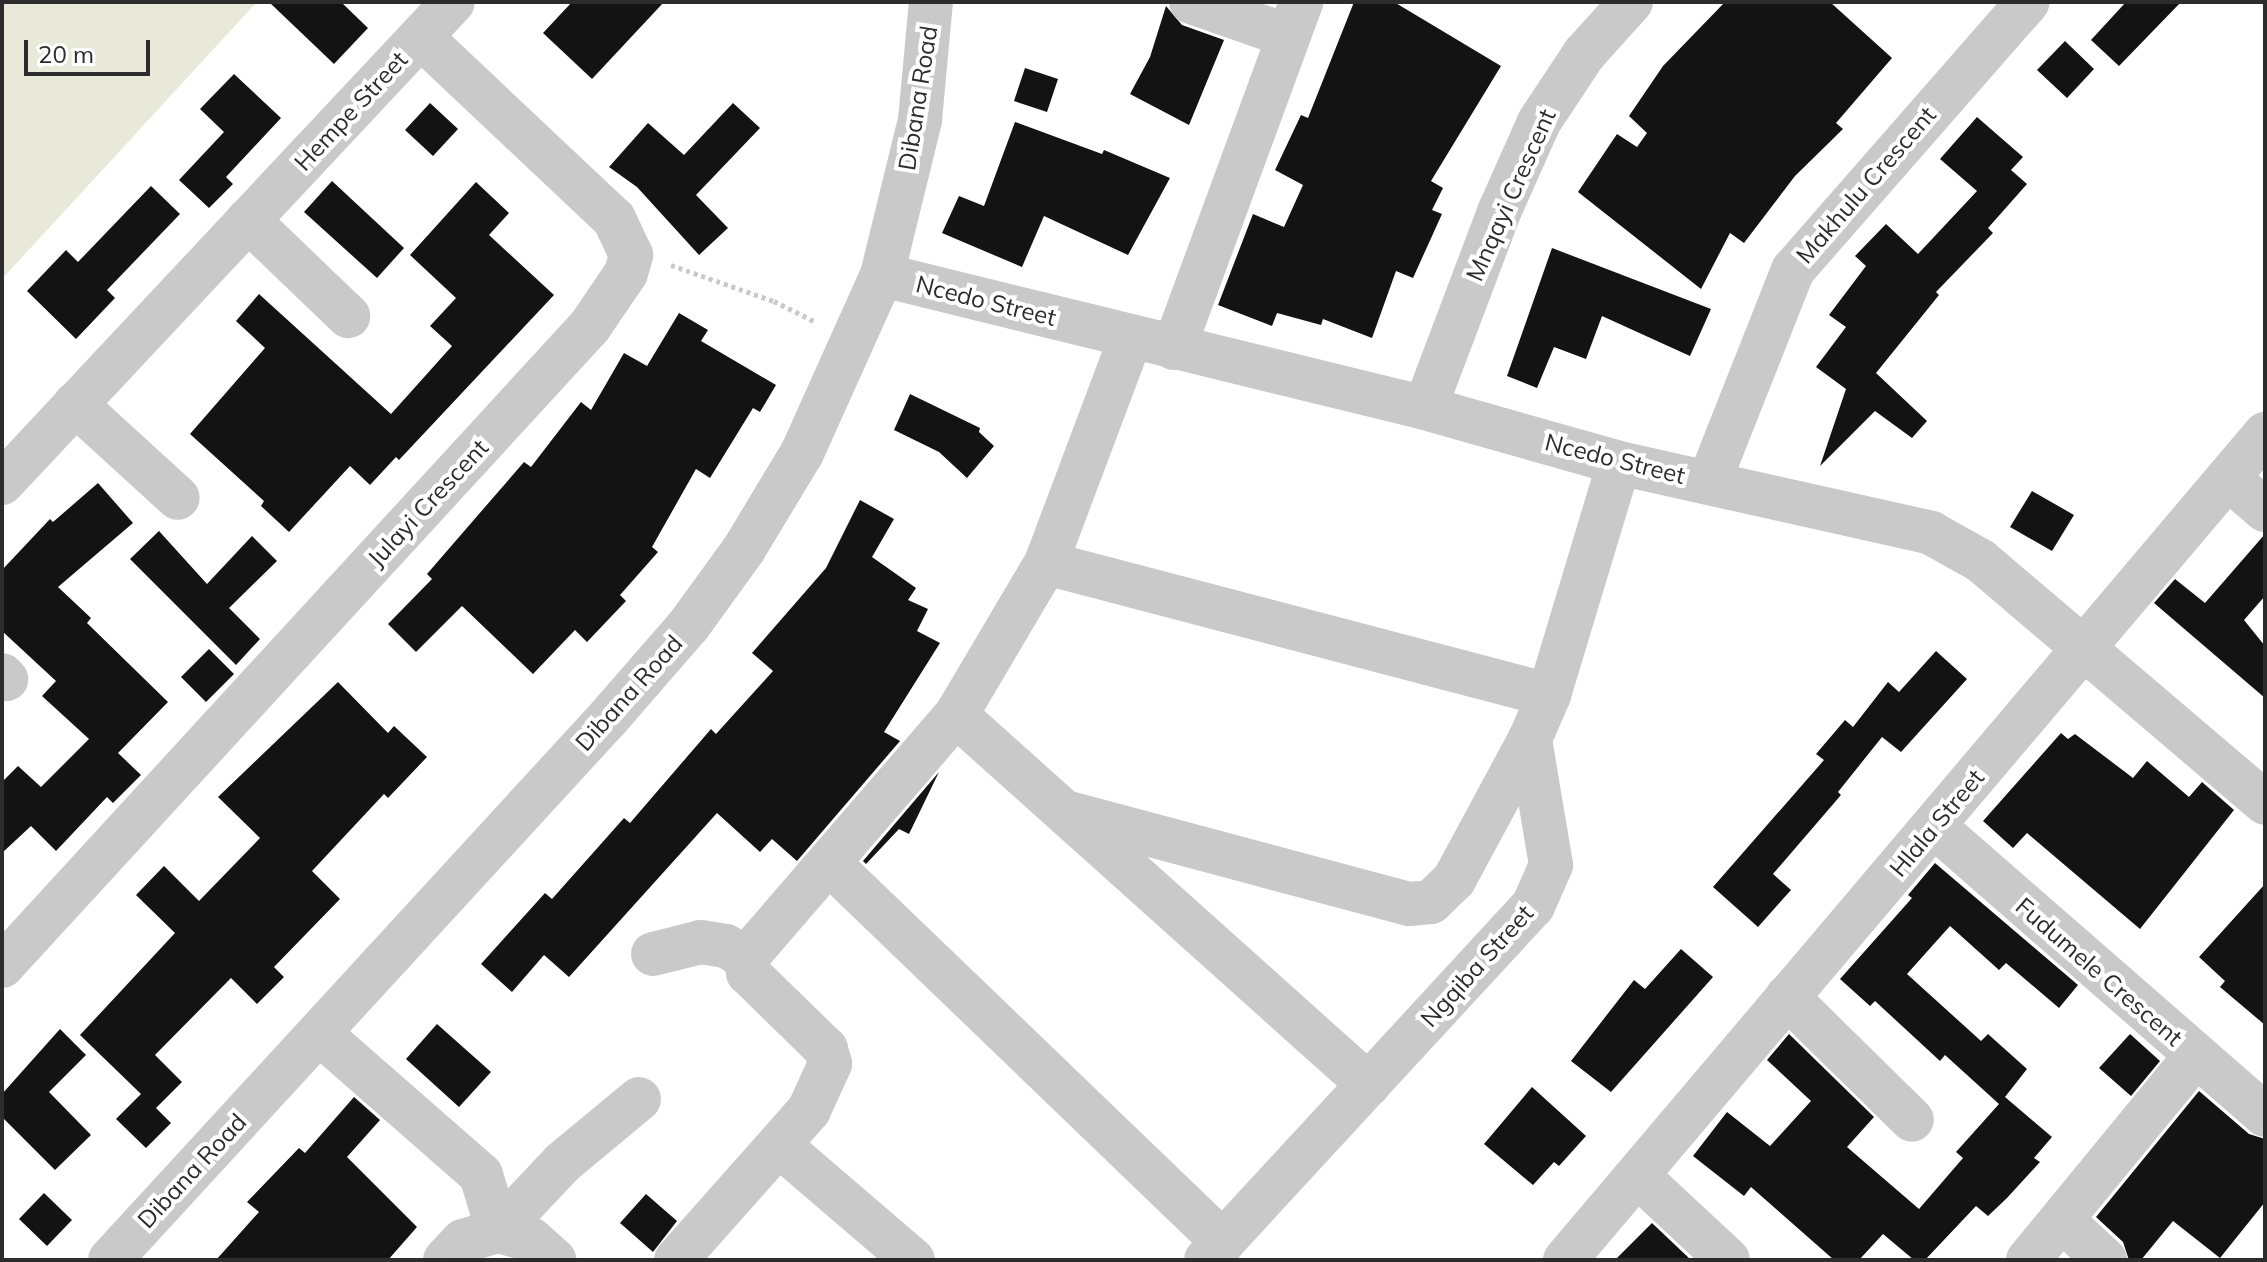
<!DOCTYPE html>
<style>
body{margin:0}
#map{position:relative;width:2267px;height:1262px;overflow:hidden;background:#fff;font-family:Mulish,sans-serif}
div>[style]{position:absolute}
[style*='--x']{left:calc(var(--x)*1px);top:calc(var(--y)*1px);width:calc(var(--w)*1px);rotate:calc(var(--a)*1deg)}
.green>*{inset:0;background:#e9e9da}
.building>*{inset:0;background:#131313}
.path>*{height:5px;margin-top:-2.5px;transform-origin:0;background:repeating-linear-gradient(90deg,#c9c9c9 0 4px,transparent 0 8px)}
.minor>*{height:44px;margin:-22px;padding:0 22px;transform-origin:22px;border-radius:22px;background:#c9c9c9}
span{translate:-50% -50%;white-space:nowrap;text-align:center;line-height:1.15;-webkit-text-stroke:8px #fff;paint-order:stroke}
.street-label{font-size:24px;color:#2c2c2c}
.frame{position:absolute;inset:0;border:4px solid #2c2c2c;pointer-events:none}
.scale{position:absolute;left:24px;top:40px;width:126px;height:36px;box-sizing:border-box;border:4px solid #2c2c2c;border-top:0;padding-left:10px;font-size:24px;line-height:28px;white-space:nowrap;color:#2c2c2c;-webkit-text-stroke:6px #fff;paint-order:stroke}
</style>
<div id="map">
<div class="green">
<i style="clip-path:polygon(2px 2px,257px 2px,2px 279px)"></i>
</div>
<div class="building">
<i style="clip-path:polygon(269px 2px,341px 2px,368px 28px,334px 64px)"></i>
<i style="clip-path:polygon(572px 2px,664px 2px,592px 79px,543px 33px)"></i>
<i style="clip-path:polygon(1354px 2px,1394px 2px,1501px 66px,1431px 181px,1443px 188px,1432px 210px,1442px 214px,1413px 278px,1396px 271px,1372px 338px,1323px 319px,1321px 325px,1277px 313px,1272px 326px,1218px 305px,1253px 214px,1284px 227px,1303px 185px,1275px 170px,1301px 115px,1308px 118px)"></i>
<i style="clip-path:polygon(1725px 2px,1830px 2px,1892px 58px,1836px 123px,1843px 129px,1795px 176px,1744px 243px,1730px 233px,1701px 289px,1578px 192px,1617px 134px,1637px 147px,1647px 133px,1629px 116px,1663px 66px)"></i>
<i style="clip-path:polygon(2126px 2px,2181px 2px,2119px 66px,2091px 40px)"></i>
<i style="clip-path:polygon(1166px 6px,1182px 25px,1224px 40px,1189px 125px,1130px 94px,1150px 57px)"></i>
<i style="clip-path:polygon(2065px 41px,2094px 69px,2067px 98px,2037px 70px)"></i>
<i style="clip-path:polygon(1025px 68px,1058px 79px,1047px 112px,1014px 101px)"></i>
<i style="clip-path:polygon(234px 74px,281px 118px,226px 177px,233px 184px,209px 208px,179px 180px,224px 132px,200px 109px)"></i>
<i style="clip-path:polygon(430px 103px,458px 129px,433px 156px,405px 130px)"></i>
<i style="clip-path:polygon(733px 103px,760px 128px,696px 195px,728px 228px,699px 255px,637px 187px,609px 167px,648px 123px,684px 155px)"></i>
<i style="clip-path:polygon(1977px 117px,2023px 157px,2011px 170px,2027px 184px,1988px 228px,1993px 233px,1936px 292px,1939px 295px,1876px 373px,1927px 421px,1912px 438px,1875px 411px,1820px 466px,1846px 389px,1816px 367px,1846px 327px,1829px 315px,1866px 266px,1855px 256px,1886px 224px,1918px 254px,1977px 191px,1940px 159px)"></i>
<i style="clip-path:polygon(1015px 122px,1102px 154px,1104px 150px,1170px 178px,1128px 255px,1044px 216px,1022px 267px,942px 233px,959px 196px,984px 206px)"></i>
<i style="clip-path:polygon(332px 181px,404px 248px,377px 278px,304px 212px)"></i>
<i style="clip-path:polygon(476px 182px,509px 213px,489px 235px,554px 295px,399px 460px,396px 457px,370px 485px,350px 466px,289px 532px,261px 506px,264px 501px,190px 434px,265px 348px,236px 321px,259px 294px,391px 414px,452px 346px,430px 326px,456px 298px,410px 255px)"></i>
<i style="clip-path:polygon(151px 186px,180px 214px,107px 290px,115px 298px,76px 339px,27px 291px,66px 250px,78px 262px)"></i>
<i style="clip-path:polygon(1552px 248px,1711px 309px,1690px 356px,1602px 316px,1586px 359px,1554px 347px,1537px 388px,1507px 376px)"></i>
<i style="clip-path:polygon(679px 313px,708px 330px,701px 341px,776px 385px,760px 412px,753px 408px,710px 478px,696px 469px,652px 547px,658px 552px,620px 595px,626px 601px,587px 642px,575px 630px,533px 674px,462px 606px,416px 652px,388px 624px,432px 579px,427px 574px,524px 462px,531px 467px,581px 402px,591px 410px,624px 353px,647px 366px)"></i>
<i style="clip-path:polygon(910px 394px,980px 428px,979px 432px,994px 446px,967px 478px,939px 452px,894px 430px)"></i>
<i style="clip-path:polygon(98px 483px,133px 523px,58px 587px,91px 618px,87px 623px,168px 702px,118px 753px,141px 775px,113px 803px,107px 797px,56px 851px,31px 826px,2px 853px,2px 782px,18px 766px,41px 787px,89px 739px,42px 696px,56px 681px,2px 631px,2px 570px,50px 519px,53px 522px)"></i>
<i style="clip-path:polygon(2032px 491px,2074px 515px,2052px 551px,2010px 527px)"></i>
<i style="clip-path:polygon(860px 500px,894px 519px,872px 557px,916px 588px,908px 600px,928px 609px,917px 631px,940px 643px,884px 732px,900px 741px,797px 861px,772px 839px,760px 852px,717px 813px,569px 977px,544px 955px,512px 992px,481px 964px,545px 893px,552px 899px,624px 818px,630px 823px,711px 729px,716px 734px,773px 671px,752px 653px,826px 568px)"></i>
<i style="clip-path:polygon(159px 531px,207px 584px,252px 536px,277px 561px,229px 608px,260px 639px,236px 665px,130px 559px)"></i>
<i style="clip-path:polygon(2265px 534px,2265px 596px,2244px 620px,2265px 646px,2265px 698px,2154px 603px,2175px 579px,2205px 603px)"></i>
<i style="clip-path:polygon(209px 649px,234px 674px,206px 702px,181px 677px)"></i>
<i style="clip-path:polygon(1936px 651px,1967px 679px,1901px 752px,1882px 737px,1838px 792px,1841px 795px,1773px 874px,1791px 890px,1758px 927px,1713px 887px,1824px 760px,1816px 754px,1845px 720px,1853px 727px,1888px 682px,1899px 692px)"></i>
<i style="clip-path:polygon(338px 682px,388px 733px,394px 726px,427px 757px,388px 798px,384px 794px,312px 871px,340px 899px,274px 967px,284px 977px,257px 1004px,231px 978px,155px 1055px,182px 1082px,156px 1108px,171px 1123px,146px 1148px,116px 1119px,141px 1094px,80px 1035px,175px 933px,136px 895px,164px 866px,199px 901px,260px 838px,218px 797px)"></i>
<i style="clip-path:polygon(2061px 733px,2068px 739px,2075px 734px,2133px 778px,2147px 761px,2189px 797px,2202px 782px,2234px 810px,2140px 929px,2027px 833px,2013px 848px,1983px 821px)"></i>
<i style="clip-path:polygon(939px 772px,909px 834px,899px 829px,866px 864px,863px 861px)"></i>
<i style="clip-path:polygon(1935px 863px,2078px 985px,2059px 1008px,2006px 963px,1999px 970px,1950px 926px,1907px 974px,1981px 1041px,1988px 1034px,2027px 1069px,2005px 1097px,2052px 1137px,2034px 1158px,2040px 1162px,2007px 1198px,1988px 1216px,1976px 1206px,1925px 1260px,1914px 1260px,1883px 1234px,1859px 1260px,1834px 1260px,1751px 1187px,1744px 1196px,1693px 1156px,1727px 1112px,1770px 1146px,1811px 1101px,1767px 1060px,1789px 1034px,1874px 1117px,1847px 1147px,1919px 1209px,1963px 1158px,1956px 1152px,1999px 1104px,1945px 1055px,1940px 1061px,1875px 1001px,1870px 1006px,1840px 979px,1912px 898px,1908px 895px)"></i>
<i style="clip-path:polygon(2265px 884px,2265px 1025px,2220px 987px,2225px 981px,2199px 957px)"></i>
<i style="clip-path:polygon(1681px 949px,1713px 977px,1611px 1092px,1571px 1061px,1634px 980px,1645px 989px)"></i>
<i style="clip-path:polygon(437px 1024px,491px 1072px,459px 1107px,406px 1059px)"></i>
<i style="clip-path:polygon(60px 1029px,86px 1055px,49px 1092px,91px 1135px,55px 1170px,2px 1117px,2px 1094px)"></i>
<i style="clip-path:polygon(2130px 1034px,2160px 1061px,2131px 1096px,2099px 1068px)"></i>
<i style="clip-path:polygon(1532px 1087px,1586px 1136px,1559px 1166px,1554px 1162px,1533px 1185px,1484px 1144px)"></i>
<i style="clip-path:polygon(2199px 1091px,2249px 1134px,2265px 1139px,2265px 1202px,2220px 1258px,2173px 1221px,2141px 1260px,2129px 1260px,2123px 1242px,2096px 1217px)"></i>
<i style="clip-path:polygon(354px 1097px,380px 1120px,347px 1157px,417px 1227px,388px 1260px,216px 1260px,259px 1212px,247px 1202px,299px 1148px,305px 1153px)"></i>
<i style="clip-path:polygon(44px 1193px,72px 1220px,47px 1246px,19px 1219px)"></i>
<i style="clip-path:polygon(646px 1194px,677px 1221px,653px 1252px,620px 1223px)"></i>
<i style="clip-path:polygon(1652px 1223px,1691px 1260px,1615px 1260px)"></i>
</div>
<div class="path">
<i style="--x:671;--y:265;--w:109;--a:19.3"></i>
<i style="--x:774;--y:301;--w:45;--a:26.6"></i>
</div>
<div class="minor">
<i style="--x:1191;--y:2;--w:101;--a:19.2"></i>
<i style="--x:248;--y:220;--w:139;--a:43.8"></i>
<i style="--x:882;--y:275;--w:559;--a:13.76"></i>
<i style="--x:1425;--y:408;--w:202;--a:15.8"></i>
<i style="--x:1619;--y:463;--w:320;--a:12.6"></i>
<i style="--x:1931;--y:533;--w:57;--a:29.2"></i>
<i style="--x:1981;--y:561;--w:373;--a:40.4"></i>
<i style="--x:1174;--y:348;--w:369;--a:-69.8"></i>
<i style="--x:75;--y:404;--w:139;--a:42.4"></i>
<i style="--x:1425;--y:408;--w:210;--a:-69.3"></i>
<i style="--x:1499;--y:212;--w:98;--a:-66"></i>
<i style="--x:1539;--y:122;--w:82;--a:-56.5"></i>
<i style="--x:1584;--y:54;--w:70;--a:-47.9"></i>
<i style="--x:2228;--y:478;--w:49;--a:40.9"></i>
<i style="--x:1709;--y:482;--w:228;--a:-68.4"></i>
<i style="--x:1793;--y:270;--w:356;--a:-48.8"></i>
<i style="--x:2;--y:483;--w:659;--a:-46.84"></i>
<i style="--x:1046;--y:563;--w:520;--a:14.7"></i>
<i style="--x:2;--y:675;--w:6;--a:45"></i>
<i style="--x:956;--y:715;--w:554;--a:41.86"></i>
<i style="--x:1069;--y:813;--w:352;--a:15"></i>
<i style="--x:1409;--y:904;--w:22;--a:-5"></i>
<i style="--x:1431;--y:902;--w:32;--a:-44"></i>
<i style="--x:1454;--y:880;--w:160;--a:-61.7"></i>
<i style="--x:1935;--y:827;--w:438;--a:41.1"></i>
<i style="--x:831;--y:865;--w:544;--a:43.88"></i>
<i style="--x:653;--y:954;--w:49;--a:-14"></i>
<i style="--x:701;--y:942;--w:25;--a:9"></i>
<i style="--x:726;--y:946;--w:23;--a:31"></i>
<i style="--x:2;--y:966;--w:869;--a:-47.42"></i>
<i style="--x:590;--y:326;--w:64;--a:-55.8"></i>
<i style="--x:626;--y:273;--w:19;--a:-74"></i>
<i style="--x:631;--y:255;--w:40;--a:-115"></i>
<i style="--x:614;--y:219;--w:265;--a:-136.7"></i>
<i style="--x:1787;--y:997;--w:175;--a:44.5"></i>
<i style="--x:319;--y:1033;--w:215;--a:41.2"></i>
<i style="--x:481;--y:1175;--w:59;--a:73.1"></i>
<i style="--x:498;--y:1231;--w:93;--a:-46.7"></i>
<i style="--x:562;--y:1163;--w:100;--a:-39.7"></i>
<i style="--x:780;--y:1146;--w:175;--a:40.6"></i>
<i style="--x:1638;--y:1176;--w:123;--a:43"></i>
<i style="--x:2062;--y:1220;--w:59;--a:42.9"></i>
<i style="--x:110;--y:1260;--w:737;--a:-47.42"></i>
<i style="--x:609;--y:717;--w:122;--a:-49"></i>
<i style="--x:689;--y:625;--w:94;--a:-54.1"></i>
<i style="--x:744;--y:549;--w:112;--a:-58.9"></i>
<i style="--x:802;--y:453;--w:195;--a:-65.8"></i>
<i style="--x:882;--y:275;--w:160;--a:-76.2"></i>
<i style="--x:920;--y:120;--w:119;--a:-84.7"></i>
<i style="--x:445;--y:1260;--w:26;--a:-47"></i>
<i style="--x:463;--y:1241;--w:36;--a:-16"></i>
<i style="--x:498;--y:1231;--w:35;--a:15"></i>
<i style="--x:532;--y:1240;--w:30;--a:42"></i>
<i style="--x:676;--y:1260;--w:200;--a:-48.4"></i>
<i style="--x:809;--y:1110;--w:51;--a:-65.5"></i>
<i style="--x:830;--y:1064;--w:16;--a:-105"></i>
<i style="--x:826;--y:1049;--w:109;--a:-135.7"></i>
<i style="--x:748;--y:973;--w:15;--a:-98"></i>
<i style="--x:746;--y:958;--w:321;--a:-49.2"></i>
<i style="--x:956;--y:715;--w:177;--a:-59.4"></i>
<i style="--x:1046;--y:563;--w:241;--a:-69.4"></i>
<i style="--x:1206;--y:1260;--w:482;--a:-47.3"></i>
<i style="--x:1533;--y:906;--w:45;--a:-66.3"></i>
<i style="--x:1551;--y:865;--w:128;--a:-99.5"></i>
<i style="--x:1530;--y:739;--w:48;--a:-66.6"></i>
<i style="--x:1549;--y:695;--w:242;--a:-73.2"></i>
<i style="--x:1565;--y:1260;--w:1083;--a:-49.72"></i>
<i style="--x:2028;--y:1260;--w:263;--a:-50.6"></i>
</div>
<div class="street-label">
<span style="left:918px;top:98px;rotate:-81deg">Dibana Road</span>
<span style="left:351px;top:111px;rotate:-47deg">Hempe Street</span>
<span style="left:1866px;top:185px;rotate:-49deg">Makhulu Crescent</span>
<span style="left:1511px;top:195px;rotate:-66deg">Mnqayi Crescent</span>
<span style="left:986px;top:301px;rotate:14deg">Ncedo Street</span>
<span style="left:1615px;top:459px;rotate:14deg">Ncedo Street</span>
<span style="left:428px;top:503px;rotate:-47deg">Julayi Crescent</span>
<span style="left:629px;top:693px;rotate:-48deg">Dibana Road</span>
<span style="left:1937px;top:823px;rotate:-50deg">Hlala Street</span>
<span style="left:1477px;top:966px;rotate:-48deg">Ngqiba Street</span>
<span style="left:2099px;top:972px;rotate:41deg">Fudumele Crescent</span>
<span style="left:192px;top:1171px;rotate:-47deg">Dibana Road</span>
</div>
<div class="frame"></div>
<div class="scale">20 m</div>
</div>
